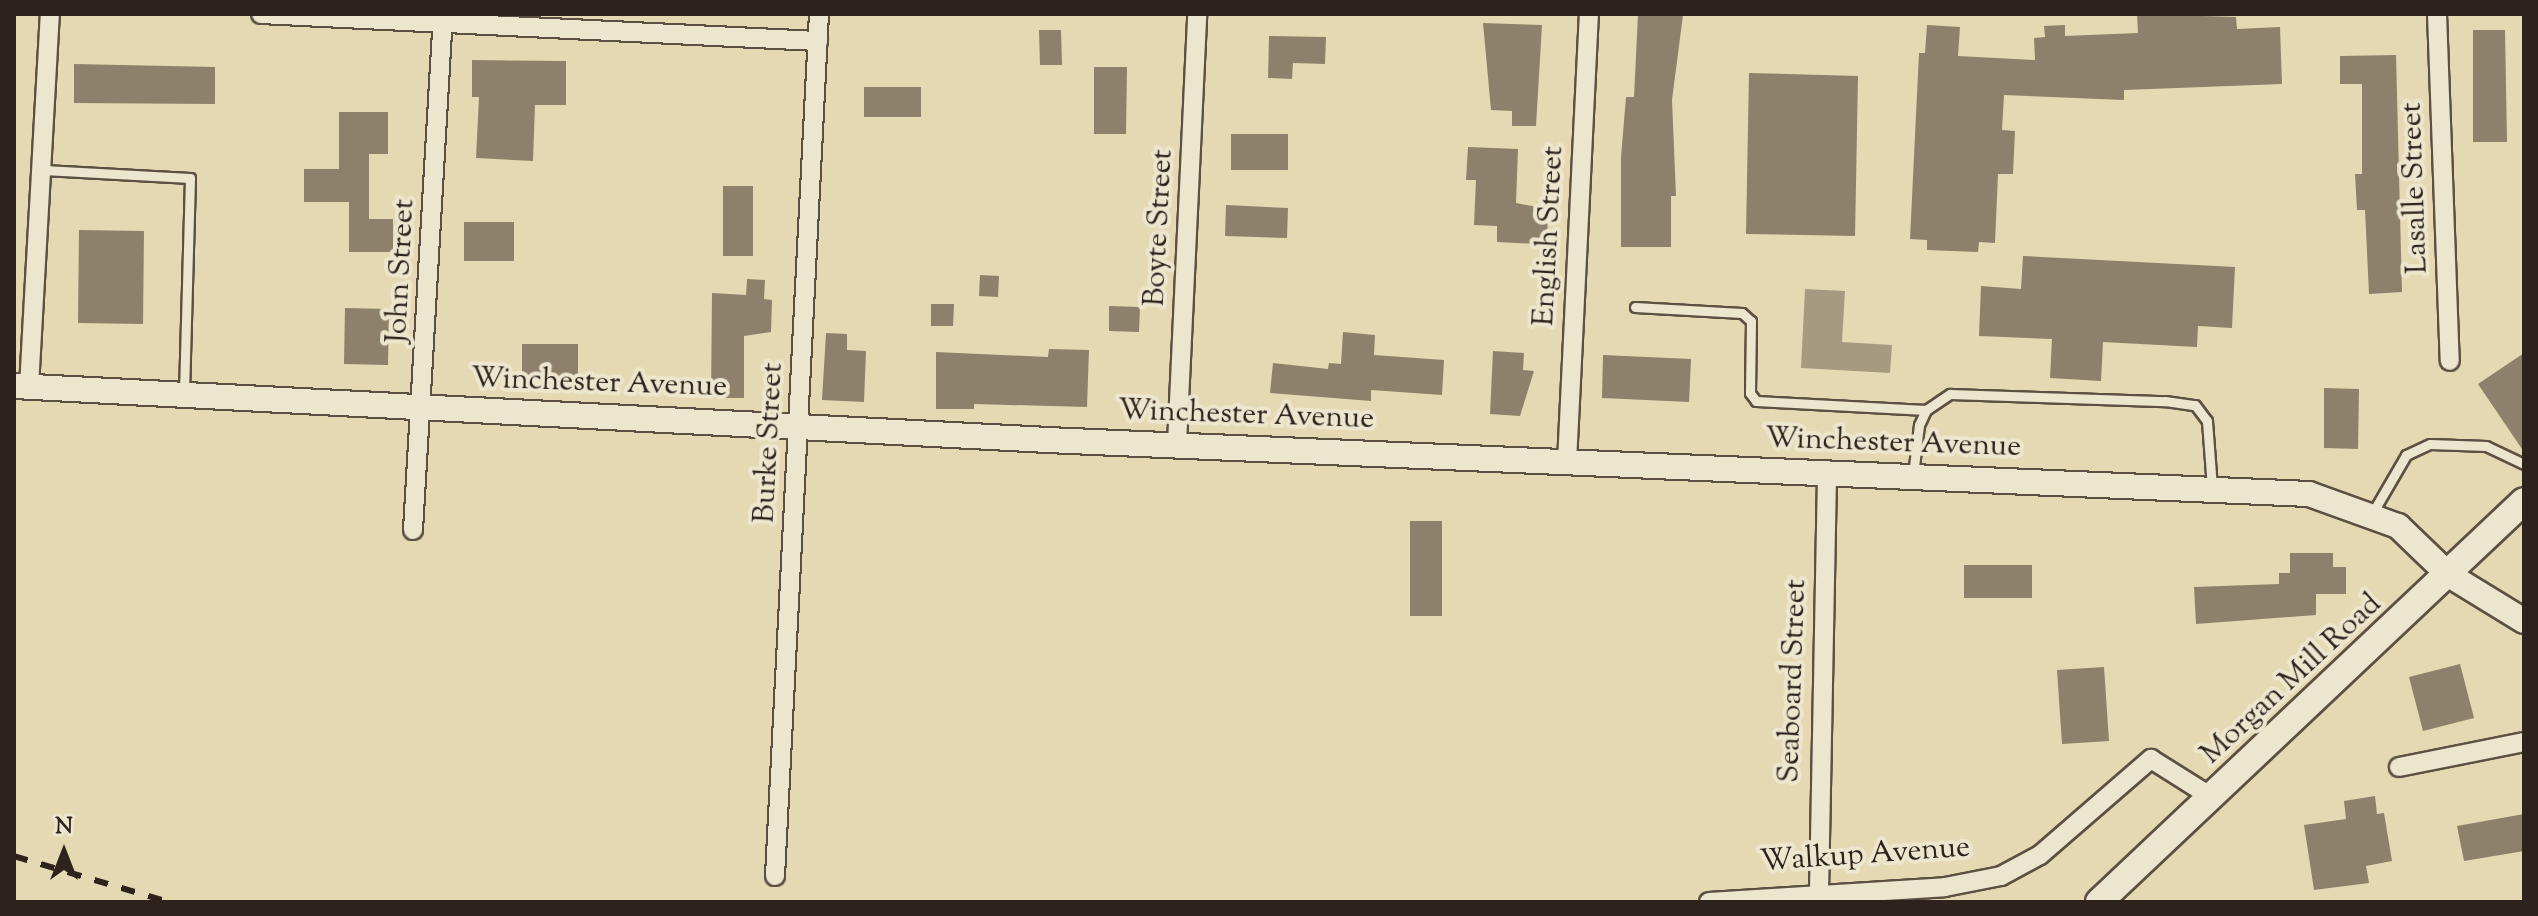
<!DOCTYPE html>
<style>
body{margin:0}
#map{position:relative;width:2538px;height:916px;overflow:hidden;background:#e4d9b3;font-family:"Sorts Mill Goudy",serif}
div>[style]{position:absolute}
[style*='--x']{left:calc(var(--x)*1px);top:calc(var(--y)*1px);width:calc(var(--w)*1px);rotate:calc(var(--a)*1deg)}
.water>*{inset:0;background:#a69b80}
.building>*{inset:0;background:#8d816b}
.roads{filter:drop-shadow(2px 0 #5c5042) drop-shadow(-2px 0 #5c5042) drop-shadow(0 2px #5c5042) drop-shadow(0 -2px #5c5042)}
.service>*{height:9px;margin:-4.5px;padding:0 4.5px;transform-origin:4.5px;border-radius:4.5px;background:#ede6ce}
.minor>*{height:18px;margin:-9px;padding:0 9px;transform-origin:9px;border-radius:9px;background:#ede6ce}
.tertiary>*{height:24px;margin:-12px;padding:0 12px;transform-origin:12px;border-radius:12px;background:#ede6ce}
.secondary>*{height:26px;margin:-13px;padding:0 13px;transform-origin:13px;border-radius:13px;background:#ede6ce}
.rail>*{height:6px;margin-top:-3px;transform-origin:0;background:repeating-linear-gradient(90deg,#2e221d 0 14px,transparent 0 28px)}
span{translate:-50% -50%;white-space:nowrap;text-align:center;line-height:1.15;-webkit-text-stroke:8px #ede6ce;paint-order:stroke}
.street-label{font-size:30px;color:#2e221d}
.frame{position:absolute;inset:0;border:16px solid #2e221d;pointer-events:none}
.north{position:absolute;left:24px;top:812px;width:80px;height:80px;-webkit-text-stroke:6px #ede6ce;paint-order:stroke;rotate:0deg;font-size:22px;font-weight:700;line-height:32px;text-align:center;color:#2e221d}
.north::after{content:'';display:block;margin:auto;width:28px;height:36px;background:#2e221d;clip-path:polygon(50% 0,100% 100%,50% 72%,0 100%)}
</style>
<div id="map">
<div class="water">
<i style="clip-path:polygon(1805px 289px,1845px 291px,1842px 342px,1892px 345px,1890px 373px,1801px 368px)"></i>
</div>
<div class="building">
<i style="clip-path:polygon(1638px 14px,1683px 15px,1672px 100px,1676px 196px,1671px 196px,1671px 247px,1621px 247px,1621px 157px,1626px 97px,1634px 97px)"></i>
<i style="clip-path:polygon(2137px 14px,2236px 17px,2237px 29px,2280px 27px,2282px 84px,2124px 90px,2124px 100px,2004px 95px,2002px 130px,2015px 131px,2013px 174px,1998px 174px,1995px 243px,1979px 242px,1978px 252px,1927px 250px,1927px 240px,1910px 239px,1919px 53px,1925px 53px,1927px 25px,1960px 27px,1958px 56px,2035px 60px,2034px 38px,2045px 37px,2044px 26px,2065px 25px,2065px 36px,2138px 33px)"></i>
<i style="clip-path:polygon(1483px 23px,1542px 25px,1536px 126px,1512px 126px,1512px 111px,1491px 110px)"></i>
<i style="clip-path:polygon(1039px 30px,1061px 30px,1062px 65px,1040px 65px)"></i>
<i style="clip-path:polygon(2473px 30px,2505px 30px,2507px 142px,2473px 142px)"></i>
<i style="clip-path:polygon(1269px 36px,1326px 37px,1325px 64px,1293px 63px,1292px 79px,1268px 78px)"></i>
<i style="clip-path:polygon(2396px 55px,2402px 292px,2369px 294px,2365px 210px,2357px 210px,2355px 174px,2362px 174px,2362px 84px,2340px 84px,2340px 56px)"></i>
<i style="clip-path:polygon(472px 60px,566px 61px,566px 105px,535px 105px,533px 161px,476px 158px,479px 97px,472px 97px)"></i>
<i style="clip-path:polygon(74px 64px,215px 67px,215px 104px,74px 103px)"></i>
<i style="clip-path:polygon(1094px 67px,1127px 67px,1126px 134px,1094px 134px)"></i>
<i style="clip-path:polygon(1749px 73px,1858px 76px,1855px 236px,1746px 234px)"></i>
<i style="clip-path:polygon(864px 87px,921px 87px,921px 117px,864px 117px)"></i>
<i style="clip-path:polygon(339px 112px,388px 112px,388px 154px,369px 154px,369px 219px,393px 219px,393px 252px,349px 252px,349px 202px,304px 202px,304px 169px,339px 169px)"></i>
<i style="clip-path:polygon(1231px 134px,1288px 134px,1288px 170px,1231px 170px)"></i>
<i style="clip-path:polygon(1468px 147px,1518px 149px,1516px 203px,1548px 209px,1547px 238px,1538px 238px,1538px 244px,1497px 242px,1497px 226px,1474px 225px,1476px 180px,1466px 180px)"></i>
<i style="clip-path:polygon(723px 186px,753px 186px,753px 256px,723px 256px)"></i>
<i style="clip-path:polygon(1226px 205px,1288px 208px,1287px 238px,1225px 236px)"></i>
<i style="clip-path:polygon(464px 222px,514px 222px,514px 261px,464px 261px)"></i>
<i style="clip-path:polygon(79px 230px,144px 231px,143px 324px,78px 323px)"></i>
<i style="clip-path:polygon(2023px 256px,2235px 267px,2232px 328px,2198px 326px,2197px 347px,2103px 342px,2101px 381px,2050px 378px,2052px 339px,1979px 336px,1981px 286px,2021px 289px)"></i>
<i style="clip-path:polygon(980px 275px,999px 276px,998px 297px,979px 296px)"></i>
<i style="clip-path:polygon(747px 279px,765px 280px,764px 299px,772px 300px,771px 332px,744px 336px,744px 398px,711px 398px,712px 293px,746px 295px)"></i>
<i style="clip-path:polygon(931px 304px,954px 304px,953px 326px,931px 326px)"></i>
<i style="clip-path:polygon(1109px 306px,1140px 307px,1139px 332px,1109px 331px)"></i>
<i style="clip-path:polygon(345px 308px,389px 309px,388px 365px,344px 364px)"></i>
<i style="clip-path:polygon(1343px 332px,1375px 335px,1374px 355px,1444px 360px,1442px 395px,1371px 390px,1371px 401px,1270px 393px,1273px 363px,1328px 369px,1329px 363px,1341px 364px)"></i>
<i style="clip-path:polygon(826px 333px,847px 334px,847px 350px,866px 351px,864px 402px,822px 400px)"></i>
<i style="clip-path:polygon(522px 344px,578px 344px,578px 378px,522px 378px)"></i>
<i style="clip-path:polygon(1049px 349px,1089px 350px,1087px 407px,974px 404px,974px 409px,936px 409px,936px 352px,1048px 357px)"></i>
<i style="clip-path:polygon(1493px 351px,1524px 353px,1523px 370px,1534px 371px,1520px 416px,1490px 414px)"></i>
<i style="clip-path:polygon(2524px 353px,2524px 452px,2478px 384px)"></i>
<i style="clip-path:polygon(1603px 355px,1691px 359px,1689px 402px,1602px 398px)"></i>
<i style="clip-path:polygon(2324px 388px,2359px 389px,2358px 449px,2324px 448px)"></i>
<i style="clip-path:polygon(1410px 521px,1442px 521px,1442px 616px,1410px 616px)"></i>
<i style="clip-path:polygon(2290px 553px,2333px 553px,2333px 567px,2346px 567px,2346px 594px,2316px 594px,2316px 615px,2196px 624px,2194px 587px,2279px 584px,2279px 573px,2290px 573px)"></i>
<i style="clip-path:polygon(1964px 565px,2032px 565px,2032px 598px,1964px 598px)"></i>
<i style="clip-path:polygon(2460px 664px,2474px 718px,2423px 731px,2409px 677px)"></i>
<i style="clip-path:polygon(2104px 667px,2109px 741px,2062px 744px,2057px 670px)"></i>
<i style="clip-path:polygon(2375px 796px,2377px 814px,2384px 813px,2392px 861px,2366px 866px,2369px 883px,2314px 890px,2304px 825px,2346px 819px,2344px 801px)"></i>
<i style="clip-path:polygon(2524px 814px,2524px 851px,2464px 861px,2457px 826px)"></i>
</div>
<div class="roads">
<div class="service">
<i style="--x:44;--y:170;--w:146;--a:3.1"></i>
<i style="--x:190;--y:178;--w:214;--a:91.6"></i>
<i style="--x:1635;--y:307;--w:107;--a:3.2"></i>
<i style="--x:1742;--y:313;--w:12;--a:42"></i>
<i style="--x:1751;--y:321;--w:72;--a:90.8"></i>
<i style="--x:1750;--y:393;--w:10;--a:53"></i>
<i style="--x:1756;--y:401;--w:170;--a:3"></i>
<i style="--x:1913;--y:475;--w:50;--a:-83.2"></i>
<i style="--x:1919;--y:425;--w:17;--a:-65"></i>
<i style="--x:1926;--y:410;--w:29;--a:-34"></i>
<i style="--x:1950;--y:394;--w:215;--a:1.9"></i>
<i style="--x:2165;--y:401;--w:30;--a:8"></i>
<i style="--x:2195;--y:405;--w:20;--a:53"></i>
<i style="--x:2207;--y:421;--w:67;--a:85.7"></i>
<i style="--x:2373;--y:512;--w:66;--a:-59.9"></i>
<i style="--x:2406;--y:455;--w:26;--a:-25"></i>
<i style="--x:2430;--y:444;--w:56;--a:2"></i>
<i style="--x:2486;--y:446;--w:42;--a:25.3"></i>
</div>
<div class="minor">
<i style="--x:261;--y:14;--w:558;--a:2.78"></i>
<i style="--x:2437;--y:14;--w:347;--a:87.9"></i>
<i style="--x:29;--y:387;--w:374;--a:-86.8"></i>
<i style="--x:1177;--y:444;--w:430;--a:-87.3"></i>
<i style="--x:1567;--y:462;--w:449;--a:-87.2"></i>
<i style="--x:413;--y:530;--w:517;--a:-86.67"></i>
<i style="--x:2399;--y:767;--w:127;--a:-11.3"></i>
<i style="--x:775;--y:876;--w:863;--a:-87.08"></i>
<i style="--x:1819;--y:892;--w:419;--a:-88.9"></i>
<i style="--x:1709;--y:902;--w:236;--a:-3.6"></i>
<i style="--x:1945;--y:887;--w:57;--a:-11.1"></i>
<i style="--x:2001;--y:876;--w:44;--a:-28.3"></i>
<i style="--x:2040;--y:855;--w:147;--a:-40.9"></i>
<i style="--x:2151;--y:759;--w:73;--a:32.2"></i>
</div>
<div class="tertiary">
<i style="--x:14;--y:386;--w:1034;--a:2.99"></i>
<i style="--x:1047;--y:440;--w:1263;--a:2.45"></i>
<i style="--x:2309;--y:494;--w:95;--a:19.8"></i>
<i style="--x:2398;--y:526;--w:71;--a:43.9"></i>
<i style="--x:2449;--y:575;--w:88;--a:31.5"></i>
</div>
<div class="secondary">
<i style="--x:2099;--y:902;--w:584;--a:-43.34"></i>
</div>
</div>
<div class="rail">
<i style="--x:14;--y:856;--w:161;--a:16.6"></i>
</div>
<div class="street-label">
<span style="left:2416px;top:188px;rotate:-92deg">Lasalle Street</span>
<span style="left:1160px;top:228px;rotate:-87deg">Boyte Street</span>
<span style="left:1550px;top:236px;rotate:-87deg">English Street</span>
<span style="left:402px;top:271px;rotate:-87deg">John Street</span>
<span style="left:599px;top:384px;rotate:2deg">Winchester Avenue</span>
<span style="left:1246px;top:416px;rotate:2deg">Winchester Avenue</span>
<span style="left:770px;top:443px;rotate:-87deg">Burke Street</span>
<span style="left:1893px;top:444px;rotate:2deg">Winchester Avenue</span>
<span style="left:2292px;top:680px;rotate:-43deg">Morgan Mill Road</span>
<span style="left:1794px;top:681px;rotate:-88deg">Seaboard Street</span>
<span style="left:1865px;top:856px;rotate:-4deg">Walkup Avenue</span>
</div>
<div class="frame"></div>
<div class="north">N</div>
</div>
